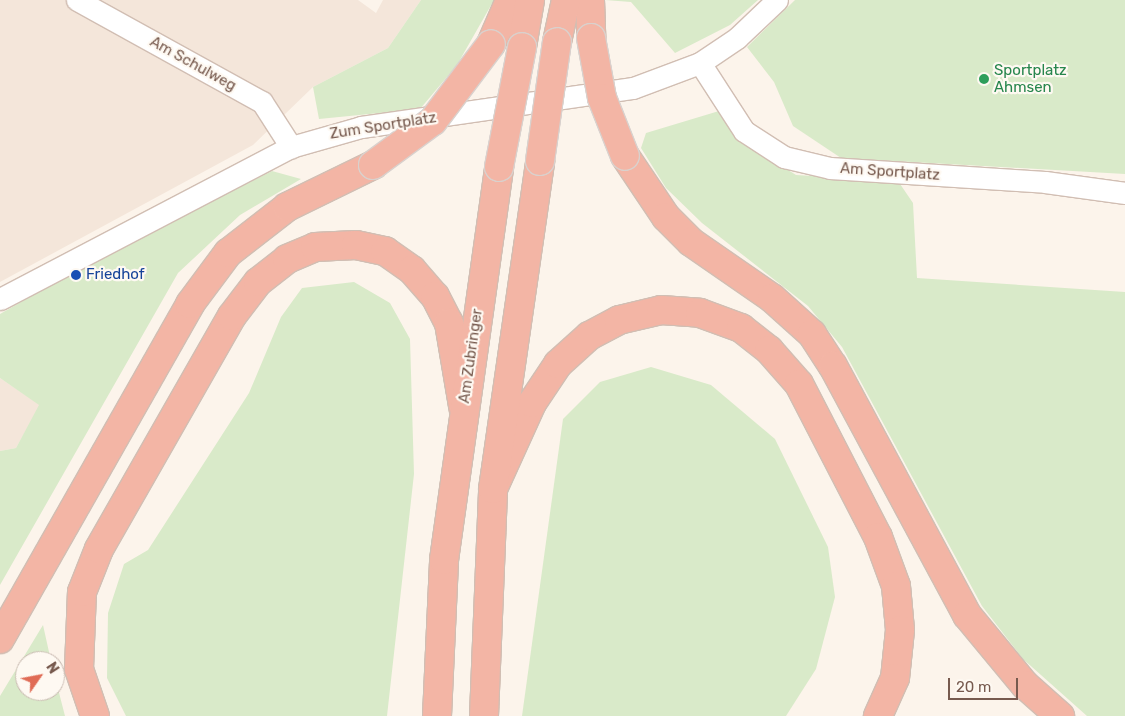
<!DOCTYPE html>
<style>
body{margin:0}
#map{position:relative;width:1125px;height:716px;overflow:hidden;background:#fcf4eb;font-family:Rubik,sans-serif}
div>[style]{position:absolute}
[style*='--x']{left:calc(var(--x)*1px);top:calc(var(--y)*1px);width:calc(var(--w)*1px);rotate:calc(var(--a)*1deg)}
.residential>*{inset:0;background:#f4e6da}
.green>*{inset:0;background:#d9eac9}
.roads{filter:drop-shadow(1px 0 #d1beb3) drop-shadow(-1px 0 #d1beb3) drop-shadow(0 1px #d1beb3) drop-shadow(0 -1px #d1beb3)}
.street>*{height:21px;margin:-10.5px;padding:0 10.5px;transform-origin:10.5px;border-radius:10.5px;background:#fff}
.highway>*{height:28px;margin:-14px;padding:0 14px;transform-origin:14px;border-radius:14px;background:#f3b5a5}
.bridges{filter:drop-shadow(1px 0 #d9d1cd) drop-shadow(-1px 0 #d9d1cd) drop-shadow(0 1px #d9d1cd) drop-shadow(0 -1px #d9d1cd)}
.highway-bridge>*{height:28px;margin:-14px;padding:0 14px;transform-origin:14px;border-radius:14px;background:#f3b5a5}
.dots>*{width:14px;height:14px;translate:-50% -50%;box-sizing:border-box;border:2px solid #fef9f2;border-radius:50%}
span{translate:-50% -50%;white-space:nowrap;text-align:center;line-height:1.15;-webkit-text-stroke:4.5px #fef9f2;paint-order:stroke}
.street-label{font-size:15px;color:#775a4e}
.leisure-label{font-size:15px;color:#27864d}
.left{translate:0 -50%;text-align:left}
.transit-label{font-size:15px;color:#164399}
.north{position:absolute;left:15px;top:651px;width:50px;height:50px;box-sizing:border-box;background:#fef9f2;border:1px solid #c8b9b0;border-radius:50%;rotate:57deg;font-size:14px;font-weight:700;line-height:20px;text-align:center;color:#775a4e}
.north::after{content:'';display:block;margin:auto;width:18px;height:22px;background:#e06c56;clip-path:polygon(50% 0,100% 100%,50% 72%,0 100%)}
.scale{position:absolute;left:948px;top:678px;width:70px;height:22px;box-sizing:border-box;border:2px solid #775a4e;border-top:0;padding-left:6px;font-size:15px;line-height:18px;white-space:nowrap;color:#775a4e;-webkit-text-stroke:4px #fef9f2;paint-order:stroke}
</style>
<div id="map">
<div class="residential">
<i style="clip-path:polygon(0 0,358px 0,376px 13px,383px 0,421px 0,388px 48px,313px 87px,253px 145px,0 282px)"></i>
<i style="clip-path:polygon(0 378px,40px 405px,16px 448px,0 451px)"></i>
</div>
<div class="green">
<i style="clip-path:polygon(421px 0,494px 0,457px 65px,420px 109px,319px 119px,313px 87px,388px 48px)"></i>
<i style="clip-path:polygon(605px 0,758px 0,730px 25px,675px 53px,631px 2px)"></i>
<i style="clip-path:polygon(795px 0,1125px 0,1125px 174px,841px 158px,793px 126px,774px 82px,747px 47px)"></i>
<i style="clip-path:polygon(719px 111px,742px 141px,796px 175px,898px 181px,913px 203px,917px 278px,1125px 292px,1125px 716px,1087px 716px,1023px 659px,982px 606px,842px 347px,808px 306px,702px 223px,666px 188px,641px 148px,646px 133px)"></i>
<i style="clip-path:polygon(272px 171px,301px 179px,240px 215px,178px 273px,0 585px,0 451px,16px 448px,39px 405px,0 378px,0 314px,100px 257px)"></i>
<i style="clip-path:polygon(354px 282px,390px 303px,410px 339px,414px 474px,387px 716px,126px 716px,107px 678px,108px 613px,124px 564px,148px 550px,249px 393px,281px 317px,302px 288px)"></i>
<i style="clip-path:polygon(651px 367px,711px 385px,775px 439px,828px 547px,835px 597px,816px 669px,786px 716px,522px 716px,563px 419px,600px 382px)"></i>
<i style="clip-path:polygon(43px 625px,51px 661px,25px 661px,25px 691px,55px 691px,55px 677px,65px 716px,0 716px,0 696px)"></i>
</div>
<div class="roads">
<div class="street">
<i style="--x:77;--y:0;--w:211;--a:28.9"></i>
<i style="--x:262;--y:102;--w:54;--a:57.2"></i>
<i style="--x:700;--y:63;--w:81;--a:57.1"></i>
<i style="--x:744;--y:131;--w:48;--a:33"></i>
<i style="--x:784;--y:157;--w:47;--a:13.4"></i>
<i style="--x:830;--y:168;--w:215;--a:3.7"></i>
<i style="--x:1045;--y:182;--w:81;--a:7.8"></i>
<i style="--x:0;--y:299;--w:328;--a:-27.6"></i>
<i style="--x:291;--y:147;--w:73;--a:-15.9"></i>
<i style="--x:361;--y:127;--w:275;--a:-8.2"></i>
<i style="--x:633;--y:88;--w:72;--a:-20.5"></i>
<i style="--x:700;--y:63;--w:45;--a:-34"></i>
<i style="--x:737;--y:38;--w:55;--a:-43.5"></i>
</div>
<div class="highway">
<i style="--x:590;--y:0;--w:38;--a:88"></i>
<i style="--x:557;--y:42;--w:43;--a:-77.9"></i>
<i style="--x:491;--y:44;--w:48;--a:-66.6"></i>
<i style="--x:522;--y:47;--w:48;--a:-80.3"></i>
<i style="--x:625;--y:156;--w:73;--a:56.1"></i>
<i style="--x:666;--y:217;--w:35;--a:45"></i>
<i style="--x:691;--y:242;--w:98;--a:34.7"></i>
<i style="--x:772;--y:298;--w:54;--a:42"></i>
<i style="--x:812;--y:334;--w:38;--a:57"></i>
<i style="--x:833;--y:366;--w:283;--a:61.7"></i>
<i style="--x:967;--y:615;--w:91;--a:50.4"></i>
<i style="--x:1025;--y:685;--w:47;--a:41.5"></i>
<i style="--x:493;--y:489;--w:94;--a:-65.6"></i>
<i style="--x:532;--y:403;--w:47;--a:-56.3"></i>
<i style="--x:558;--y:364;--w:42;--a:-42.1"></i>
<i style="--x:589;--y:336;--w:34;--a:-28"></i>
<i style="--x:619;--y:320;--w:43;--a:-13.4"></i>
<i style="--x:661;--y:310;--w:39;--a:4"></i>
<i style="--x:700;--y:313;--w:44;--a:20.1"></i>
<i style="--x:741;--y:328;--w:36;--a:38"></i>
<i style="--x:769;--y:350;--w:45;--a:48.6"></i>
<i style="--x:799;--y:384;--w:172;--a:62.7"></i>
<i style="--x:878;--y:537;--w:52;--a:69.8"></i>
<i style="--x:896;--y:586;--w:44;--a:84.8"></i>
<i style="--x:900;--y:630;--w:48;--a:95.9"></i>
<i style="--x:895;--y:678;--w:42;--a:114.1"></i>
<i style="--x:0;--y:639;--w:385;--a:-60.4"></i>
<i style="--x:190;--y:304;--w:64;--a:-53.3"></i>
<i style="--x:228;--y:253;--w:75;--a:-37.9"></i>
<i style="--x:287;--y:207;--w:96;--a:-26"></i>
<i style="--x:95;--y:716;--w:50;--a:-108.8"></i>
<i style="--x:79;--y:669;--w:77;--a:-87.8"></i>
<i style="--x:82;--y:592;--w:46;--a:-68.4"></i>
<i style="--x:99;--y:549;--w:268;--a:-60.3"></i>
<i style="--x:232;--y:316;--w:43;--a:-52.6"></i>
<i style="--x:258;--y:282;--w:37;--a:-38"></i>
<i style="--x:287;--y:259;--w:30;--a:-23"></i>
<i style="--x:315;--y:247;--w:41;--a:-2.8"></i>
<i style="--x:356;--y:245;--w:30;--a:12"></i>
<i style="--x:385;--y:251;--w:33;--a:35"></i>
<i style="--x:412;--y:270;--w:35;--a:49"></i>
<i style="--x:435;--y:296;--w:30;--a:63"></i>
<i style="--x:449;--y:323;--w:84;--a:80.4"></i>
<i style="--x:437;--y:716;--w:156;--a:-87.4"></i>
<i style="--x:444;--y:560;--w:397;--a:-82"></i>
<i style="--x:484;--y:716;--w:227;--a:-87.7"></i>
<i style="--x:493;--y:489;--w:331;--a:-81.8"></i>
</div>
</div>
<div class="bridges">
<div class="highway-bridge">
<i style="--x:591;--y:38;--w:61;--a:79.6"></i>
<i style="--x:602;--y:98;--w:62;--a:68.4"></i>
<i style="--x:540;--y:161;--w:120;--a:-81.9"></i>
<i style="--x:373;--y:165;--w:74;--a:-36.3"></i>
<i style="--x:433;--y:121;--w:96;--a:-53"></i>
<i style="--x:499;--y:167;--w:122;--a:-79.1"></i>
</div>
</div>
<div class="dots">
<i style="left:984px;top:79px;background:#2e9e5b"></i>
<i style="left:76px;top:275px;background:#1a4fb4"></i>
</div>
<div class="street-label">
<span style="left:193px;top:64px;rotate:29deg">Am Schulweg</span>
<span style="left:383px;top:126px;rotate:-9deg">Zum Sportplatz</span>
<span style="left:890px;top:172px;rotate:4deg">Am Sportplatz</span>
<span style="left:471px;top:356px;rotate:-82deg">Am Zubringer</span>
</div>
<div class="leisure-label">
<span class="left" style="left:994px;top:79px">Sportplatz<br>Ahmsen</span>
</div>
<div class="transit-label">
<span class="left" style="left:86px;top:275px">Friedhof</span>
</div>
<div class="north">N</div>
<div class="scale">20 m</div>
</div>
